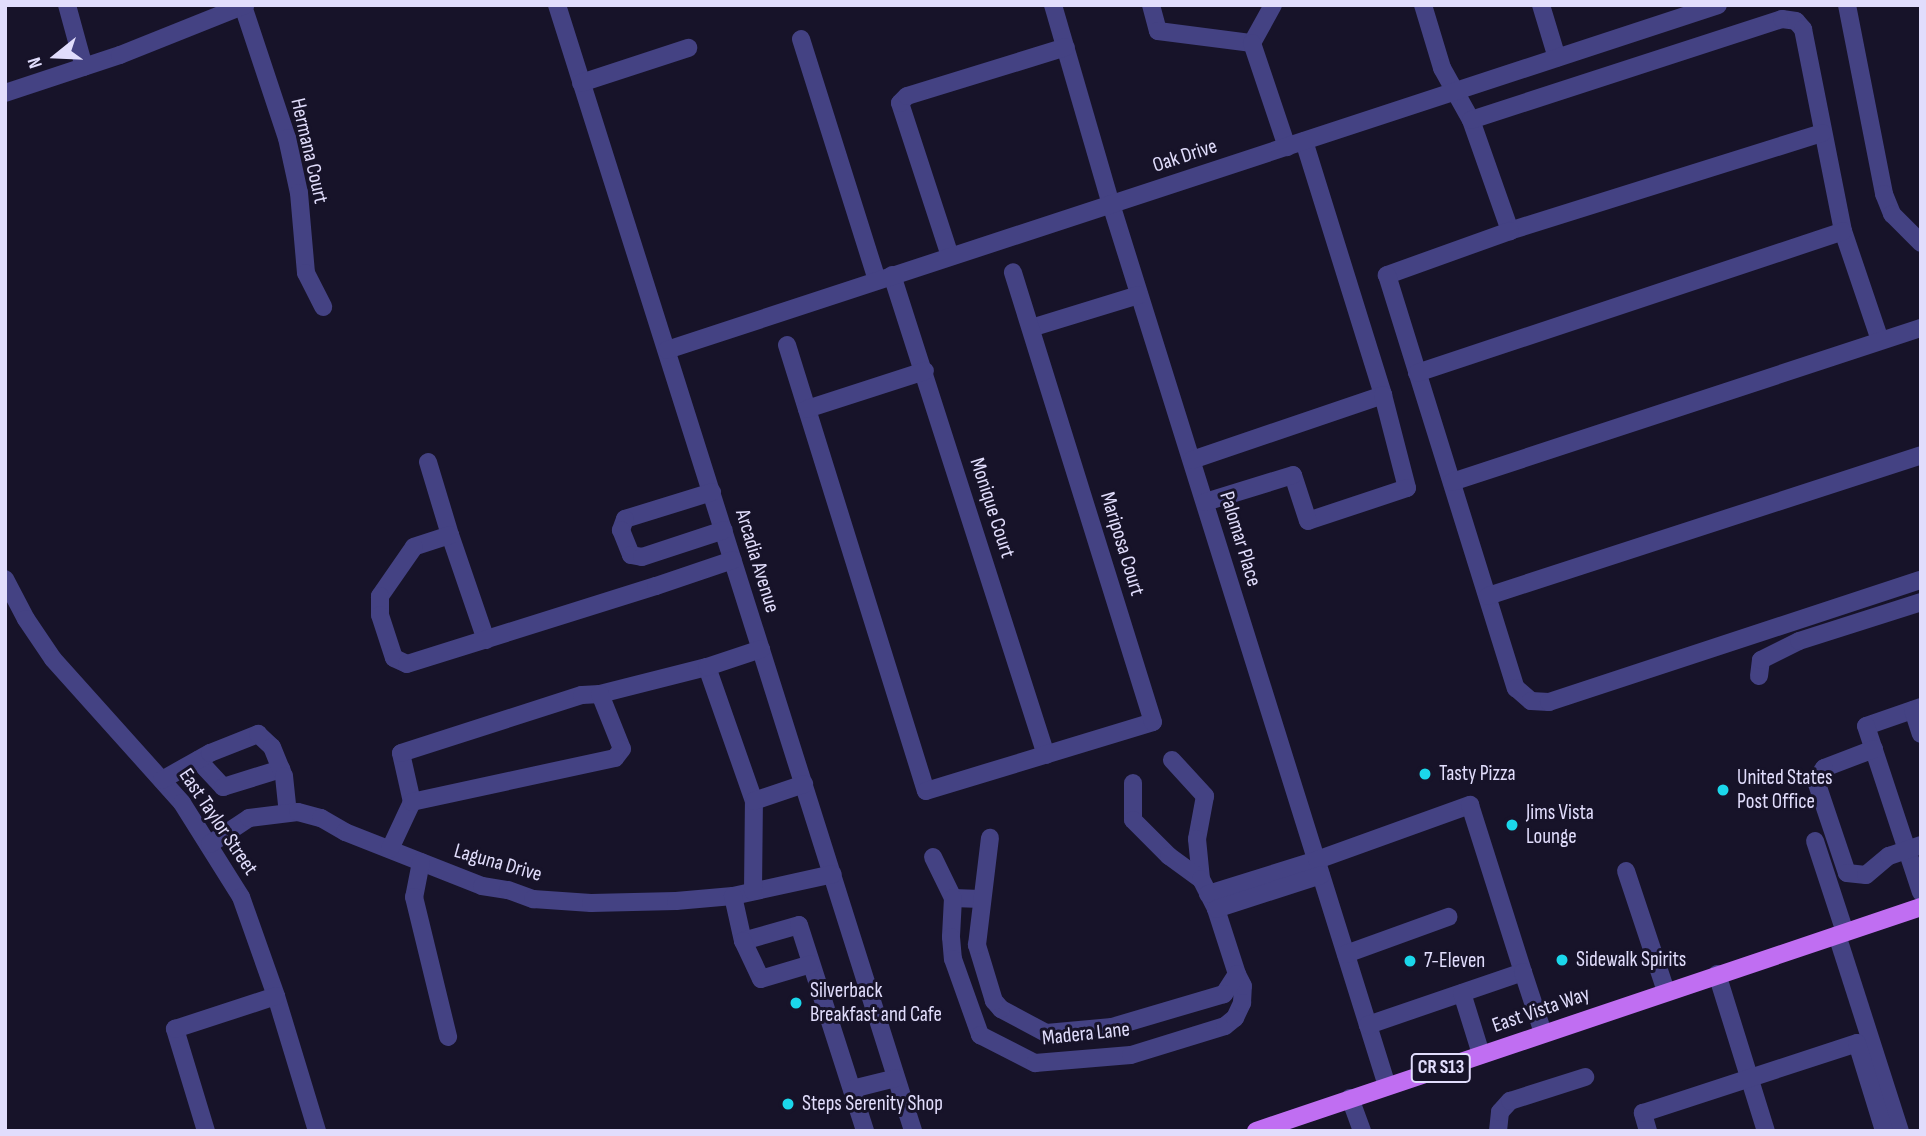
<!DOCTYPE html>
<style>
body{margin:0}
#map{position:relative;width:1926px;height:1136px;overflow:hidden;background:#171329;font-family:"Sofia Sans Condensed",sans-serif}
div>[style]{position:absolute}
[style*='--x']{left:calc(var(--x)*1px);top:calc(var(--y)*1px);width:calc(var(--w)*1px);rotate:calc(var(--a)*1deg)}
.minor>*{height:18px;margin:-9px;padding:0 9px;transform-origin:9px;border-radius:9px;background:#444283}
.major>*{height:18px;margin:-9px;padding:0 9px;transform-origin:9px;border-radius:9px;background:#c06ef2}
.dots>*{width:19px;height:19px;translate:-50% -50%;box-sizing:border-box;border:4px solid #171329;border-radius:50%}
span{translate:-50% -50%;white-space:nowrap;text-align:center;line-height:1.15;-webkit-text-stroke:6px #171329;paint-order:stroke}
.shield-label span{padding:2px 5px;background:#171329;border:2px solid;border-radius:5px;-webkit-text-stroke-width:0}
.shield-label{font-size:19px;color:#e1ddfc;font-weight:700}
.street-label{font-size:21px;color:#e1ddfc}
.poi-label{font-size:21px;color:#e1ddfc}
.left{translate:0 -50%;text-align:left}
.frame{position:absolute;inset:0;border:7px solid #e1ddfc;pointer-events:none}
.north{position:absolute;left:21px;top:21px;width:70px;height:70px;-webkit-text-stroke:5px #171329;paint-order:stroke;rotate:252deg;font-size:19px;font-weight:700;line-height:28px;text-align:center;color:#e1ddfc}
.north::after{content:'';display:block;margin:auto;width:24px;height:32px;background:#e1ddfc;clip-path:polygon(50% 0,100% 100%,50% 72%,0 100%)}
</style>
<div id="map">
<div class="minor">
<i style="--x:67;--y:5;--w:64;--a:74.7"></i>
<i style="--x:557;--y:5;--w:1181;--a:72.45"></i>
<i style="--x:1053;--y:5;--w:207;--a:73.8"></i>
<i style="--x:1111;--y:204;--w:924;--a:72.62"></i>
<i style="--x:1151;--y:5;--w:27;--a:75"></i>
<i style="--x:1158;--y:31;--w:95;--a:7.3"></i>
<i style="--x:1273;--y:5;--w:43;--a:118.9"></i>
<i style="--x:1252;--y:43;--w:110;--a:71.4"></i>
<i style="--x:1423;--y:5;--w:66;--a:73.2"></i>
<i style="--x:1442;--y:68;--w:60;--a:60.9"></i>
<i style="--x:1471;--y:120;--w:118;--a:70.6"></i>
<i style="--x:1541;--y:5;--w:55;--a:73.2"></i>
<i style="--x:1847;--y:5;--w:193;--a:78.9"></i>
<i style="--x:1884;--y:194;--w:22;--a:68"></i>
<i style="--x:1892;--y:214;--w:41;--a:45"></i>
<i style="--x:243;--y:6;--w:139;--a:71.6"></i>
<i style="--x:287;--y:138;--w:56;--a:77.7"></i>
<i style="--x:299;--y:193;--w:80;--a:85"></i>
<i style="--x:306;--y:273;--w:38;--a:63"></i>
<i style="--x:801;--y:39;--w:253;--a:72.5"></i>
<i style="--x:581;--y:83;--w:113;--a:-18.1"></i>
<i style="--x:5;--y:93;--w:121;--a:-18.3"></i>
<i style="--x:120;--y:55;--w:135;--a:-21.8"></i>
<i style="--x:1471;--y:120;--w:327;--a:-18"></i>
<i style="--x:1782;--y:19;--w:14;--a:8"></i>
<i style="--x:1796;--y:21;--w:11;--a:49"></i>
<i style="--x:1803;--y:29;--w:206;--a:78.8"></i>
<i style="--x:1843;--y:231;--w:115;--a:71.3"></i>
<i style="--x:1822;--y:133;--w:327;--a:162.6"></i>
<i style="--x:1510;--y:231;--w:131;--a:160.3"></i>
<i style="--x:1387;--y:275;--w:433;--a:72.7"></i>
<i style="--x:1516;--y:688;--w:20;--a:41"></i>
<i style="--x:1531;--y:701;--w:18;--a:3"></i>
<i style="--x:1549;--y:702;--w:391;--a:-18.2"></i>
<i style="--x:1304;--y:141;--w:266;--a:72.7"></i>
<i style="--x:950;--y:256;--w:161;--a:-108.1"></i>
<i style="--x:900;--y:103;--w:10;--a:-45"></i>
<i style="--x:907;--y:96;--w:166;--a:-17.1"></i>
<i style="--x:892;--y:275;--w:504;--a:72.21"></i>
<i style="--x:1031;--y:328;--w:113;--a:-17"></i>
<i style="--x:787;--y:345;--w:467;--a:72.7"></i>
<i style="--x:926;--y:791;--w:237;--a:-16.9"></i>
<i style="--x:1153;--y:722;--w:471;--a:-107.3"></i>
<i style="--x:667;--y:350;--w:1106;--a:-18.17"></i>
<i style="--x:1417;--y:373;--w:449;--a:-18.4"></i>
<i style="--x:807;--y:409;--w:124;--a:-17.9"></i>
<i style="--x:1192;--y:460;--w:202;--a:-18.8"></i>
<i style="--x:1383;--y:395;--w:96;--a:75.5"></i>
<i style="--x:1407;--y:488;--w:104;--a:161.6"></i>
<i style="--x:1308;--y:521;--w:48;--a:-108.1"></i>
<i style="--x:1293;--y:475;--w:92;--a:162.9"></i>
<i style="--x:428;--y:462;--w:76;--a:73.2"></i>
<i style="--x:1452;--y:482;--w:494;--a:-18.2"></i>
<i style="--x:712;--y:492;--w:91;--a:162.8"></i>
<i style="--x:625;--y:519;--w:12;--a:110"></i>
<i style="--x:621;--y:530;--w:27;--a:68"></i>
<i style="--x:631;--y:555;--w:11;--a:10"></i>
<i style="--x:642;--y:557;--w:86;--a:-18.2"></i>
<i style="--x:5;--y:579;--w:45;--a:62.3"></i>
<i style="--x:26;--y:619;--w:48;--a:56"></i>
<i style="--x:53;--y:659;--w:193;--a:48.1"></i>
<i style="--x:182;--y:803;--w:111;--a:57.9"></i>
<i style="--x:241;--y:897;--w:105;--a:70.5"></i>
<i style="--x:276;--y:996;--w:141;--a:73.1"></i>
<i style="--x:1488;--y:596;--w:455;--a:-18"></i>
<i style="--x:486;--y:640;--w:111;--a:-108.9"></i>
<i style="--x:450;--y:535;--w:38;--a:162"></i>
<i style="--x:414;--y:547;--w:60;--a:124.8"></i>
<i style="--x:380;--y:596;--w:19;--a:90"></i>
<i style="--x:380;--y:615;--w:45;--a:72"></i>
<i style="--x:394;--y:658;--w:14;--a:25"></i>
<i style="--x:407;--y:664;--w:261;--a:-17.4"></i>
<i style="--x:656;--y:586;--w:81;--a:-18.7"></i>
<i style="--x:707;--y:667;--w:142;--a:70.7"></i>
<i style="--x:1759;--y:676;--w:16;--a:-83"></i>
<i style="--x:1761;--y:660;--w:42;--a:-26.6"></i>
<i style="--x:1799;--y:641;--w:128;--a:-17.7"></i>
<i style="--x:600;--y:694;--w:110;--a:-14.2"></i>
<i style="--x:707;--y:667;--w:57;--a:-18.4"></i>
<i style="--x:1921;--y:707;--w:58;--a:160.9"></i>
<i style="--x:1866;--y:726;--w:175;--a:71.7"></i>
<i style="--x:1913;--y:710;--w:25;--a:72"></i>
<i style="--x:1874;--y:749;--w:53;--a:159.2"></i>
<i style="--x:1824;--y:768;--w:15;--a:122"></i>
<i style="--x:1816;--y:781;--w:97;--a:71.4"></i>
<i style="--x:1847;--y:873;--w:19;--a:6"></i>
<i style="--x:1866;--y:875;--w:30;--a:-40"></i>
<i style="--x:1889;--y:856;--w:34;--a:-19"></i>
<i style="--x:198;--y:760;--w:37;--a:47"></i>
<i style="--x:223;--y:787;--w:61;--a:-17.2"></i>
<i style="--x:1172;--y:760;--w:49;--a:47.5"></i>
<i style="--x:1205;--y:796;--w:44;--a:100.5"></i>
<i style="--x:1197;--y:839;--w:40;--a:84.3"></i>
<i style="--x:162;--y:780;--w:55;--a:-29.4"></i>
<i style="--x:210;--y:753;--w:52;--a:-21.6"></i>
<i style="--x:258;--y:734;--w:19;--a:43"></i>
<i style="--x:272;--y:747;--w:31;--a:68"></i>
<i style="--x:284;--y:776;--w:36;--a:84"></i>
<i style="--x:1133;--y:783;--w:37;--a:90"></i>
<i style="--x:1133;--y:820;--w:51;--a:45"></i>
<i style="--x:1169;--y:856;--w:39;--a:36"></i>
<i style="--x:1201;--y:879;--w:34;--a:63"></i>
<i style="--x:1216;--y:909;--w:68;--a:72.1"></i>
<i style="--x:1815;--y:841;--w:96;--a:71.8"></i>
<i style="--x:210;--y:844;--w:47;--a:-33.7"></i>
<i style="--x:249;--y:818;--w:49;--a:-7"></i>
<i style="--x:298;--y:812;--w:24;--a:15"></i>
<i style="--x:321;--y:818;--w:28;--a:30"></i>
<i style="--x:345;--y:832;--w:147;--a:21.5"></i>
<i style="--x:482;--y:886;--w:26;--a:9"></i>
<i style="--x:508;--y:890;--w:27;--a:20"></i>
<i style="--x:533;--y:899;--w:58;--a:3.9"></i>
<i style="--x:591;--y:903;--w:85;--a:-1.3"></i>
<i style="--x:676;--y:901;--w:57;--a:-5"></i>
<i style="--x:733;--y:896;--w:102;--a:-12.4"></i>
<i style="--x:390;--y:849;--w:52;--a:-64.9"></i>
<i style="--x:412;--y:802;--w:50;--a:-102.7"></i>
<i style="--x:401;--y:753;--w:190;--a:-17.8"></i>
<i style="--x:582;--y:695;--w:18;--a:-3"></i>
<i style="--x:600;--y:694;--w:59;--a:68.2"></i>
<i style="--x:622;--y:749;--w:11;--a:128"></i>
<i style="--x:615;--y:758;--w:208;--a:167.8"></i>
<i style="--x:933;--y:857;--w:46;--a:64"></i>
<i style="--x:421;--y:862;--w:36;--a:101"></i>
<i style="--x:414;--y:897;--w:144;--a:76.3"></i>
<i style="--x:1626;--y:871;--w:126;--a:71.6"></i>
<i style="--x:753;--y:891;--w:90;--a:-89.4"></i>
<i style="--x:754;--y:801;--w:53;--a:-18.8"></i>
<i style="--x:1208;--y:894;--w:114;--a:-17.3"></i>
<i style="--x:1317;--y:860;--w:163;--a:-19.8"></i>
<i style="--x:1470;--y:805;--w:175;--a:72.4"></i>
<i style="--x:1523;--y:972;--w:164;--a:161.1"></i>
<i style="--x:733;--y:896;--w:46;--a:77.5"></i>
<i style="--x:743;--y:941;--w:58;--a:-15.9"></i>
<i style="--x:799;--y:925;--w:216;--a:72.2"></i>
<i style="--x:981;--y:899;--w:28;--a:-178"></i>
<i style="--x:953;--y:898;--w:39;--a:93"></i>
<i style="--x:951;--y:937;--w:22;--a:85"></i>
<i style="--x:953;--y:959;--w:81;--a:70.4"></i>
<i style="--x:980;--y:1035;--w:62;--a:27"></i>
<i style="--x:1035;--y:1063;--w:96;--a:-4.8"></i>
<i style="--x:1131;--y:1055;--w:98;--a:-17.1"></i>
<i style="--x:1225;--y:1026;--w:13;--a:-39"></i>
<i style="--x:1235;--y:1018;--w:17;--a:-65"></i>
<i style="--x:1242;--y:1003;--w:17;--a:-87"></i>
<i style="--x:1243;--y:986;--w:13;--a:-117"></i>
<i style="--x:1237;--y:974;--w:24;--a:123"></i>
<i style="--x:1224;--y:994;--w:117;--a:163.6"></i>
<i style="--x:1112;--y:1027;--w:66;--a:174.8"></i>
<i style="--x:1046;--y:1033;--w:51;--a:-151.9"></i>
<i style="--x:1001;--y:1009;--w:11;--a:-131"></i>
<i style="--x:994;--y:1001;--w:59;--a:-106.9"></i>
<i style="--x:977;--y:945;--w:108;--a:-83.1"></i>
<i style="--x:1216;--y:909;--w:110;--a:-17.9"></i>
<i style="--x:1837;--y:935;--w:206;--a:72.2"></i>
<i style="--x:743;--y:941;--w:42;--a:64.7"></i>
<i style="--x:761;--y:979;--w:52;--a:-16.7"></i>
<i style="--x:1346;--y:954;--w:109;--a:-19.9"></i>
<i style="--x:1523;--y:972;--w:64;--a:71.8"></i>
<i style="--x:1717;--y:974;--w:164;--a:72.7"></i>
<i style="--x:1462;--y:993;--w:64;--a:72.7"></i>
<i style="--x:852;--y:1089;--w:45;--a:-14"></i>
<i style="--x:1350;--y:1098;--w:35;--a:70"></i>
<i style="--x:206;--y:1131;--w:107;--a:-106.9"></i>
<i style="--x:175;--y:1029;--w:106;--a:-18.1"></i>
<i style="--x:1498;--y:1131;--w:19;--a:-84"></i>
<i style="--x:1500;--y:1112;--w:15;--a:-48"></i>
<i style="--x:1510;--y:1101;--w:79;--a:-17.7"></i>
<i style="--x:1648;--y:1131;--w:19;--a:-106"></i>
<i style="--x:1643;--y:1113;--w:225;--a:-18.1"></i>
<i style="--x:1857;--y:1043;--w:92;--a:72.9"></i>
</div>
<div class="major">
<i style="--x:1256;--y:1131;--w:702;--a:-18.62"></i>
</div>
<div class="dots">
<i style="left:1425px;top:774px;background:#1bd7eb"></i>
<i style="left:1723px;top:790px;background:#1bd7eb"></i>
<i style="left:1512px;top:825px;background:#1bd7eb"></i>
<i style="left:1562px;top:960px;background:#1bd7eb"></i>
<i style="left:1410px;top:961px;background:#1bd7eb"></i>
<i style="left:796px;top:1003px;background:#1bd7eb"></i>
<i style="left:788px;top:1104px;background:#1bd7eb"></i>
</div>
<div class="shield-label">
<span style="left:1441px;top:1068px">CR S13</span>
</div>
<div class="street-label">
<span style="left:309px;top:151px;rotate:77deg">Hermana Court</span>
<span style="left:1185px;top:156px;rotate:-18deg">Oak Drive</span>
<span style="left:992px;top:508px;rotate:72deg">Monique Court</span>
<span style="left:1240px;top:539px;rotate:73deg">Palomar Place</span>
<span style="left:1122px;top:544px;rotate:73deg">Mariposa Court</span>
<span style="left:757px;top:561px;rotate:73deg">Arcadia Avenue</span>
<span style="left:218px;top:822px;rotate:56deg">East Taylor Street</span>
<span style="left:498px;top:863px;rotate:16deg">Laguna Drive</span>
<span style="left:1541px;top:1010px;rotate:-19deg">East Vista Way</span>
<span style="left:1086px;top:1034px;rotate:-6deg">Madera Lane</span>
</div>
<div class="poi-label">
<span class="left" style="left:1439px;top:774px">Tasty Pizza</span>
<span class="left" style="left:1737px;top:790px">United States<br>Post Office</span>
<span class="left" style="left:1526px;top:825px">Jims Vista<br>Lounge</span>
<span class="left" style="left:1576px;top:960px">Sidewalk Spirits</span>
<span class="left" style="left:1424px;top:961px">7-Eleven</span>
<span class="left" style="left:810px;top:1003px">Silverback<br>Breakfast and Cafe</span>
<span class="left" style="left:802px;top:1104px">Steps Serenity Shop</span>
</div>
<div class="frame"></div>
<div class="north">N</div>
</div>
